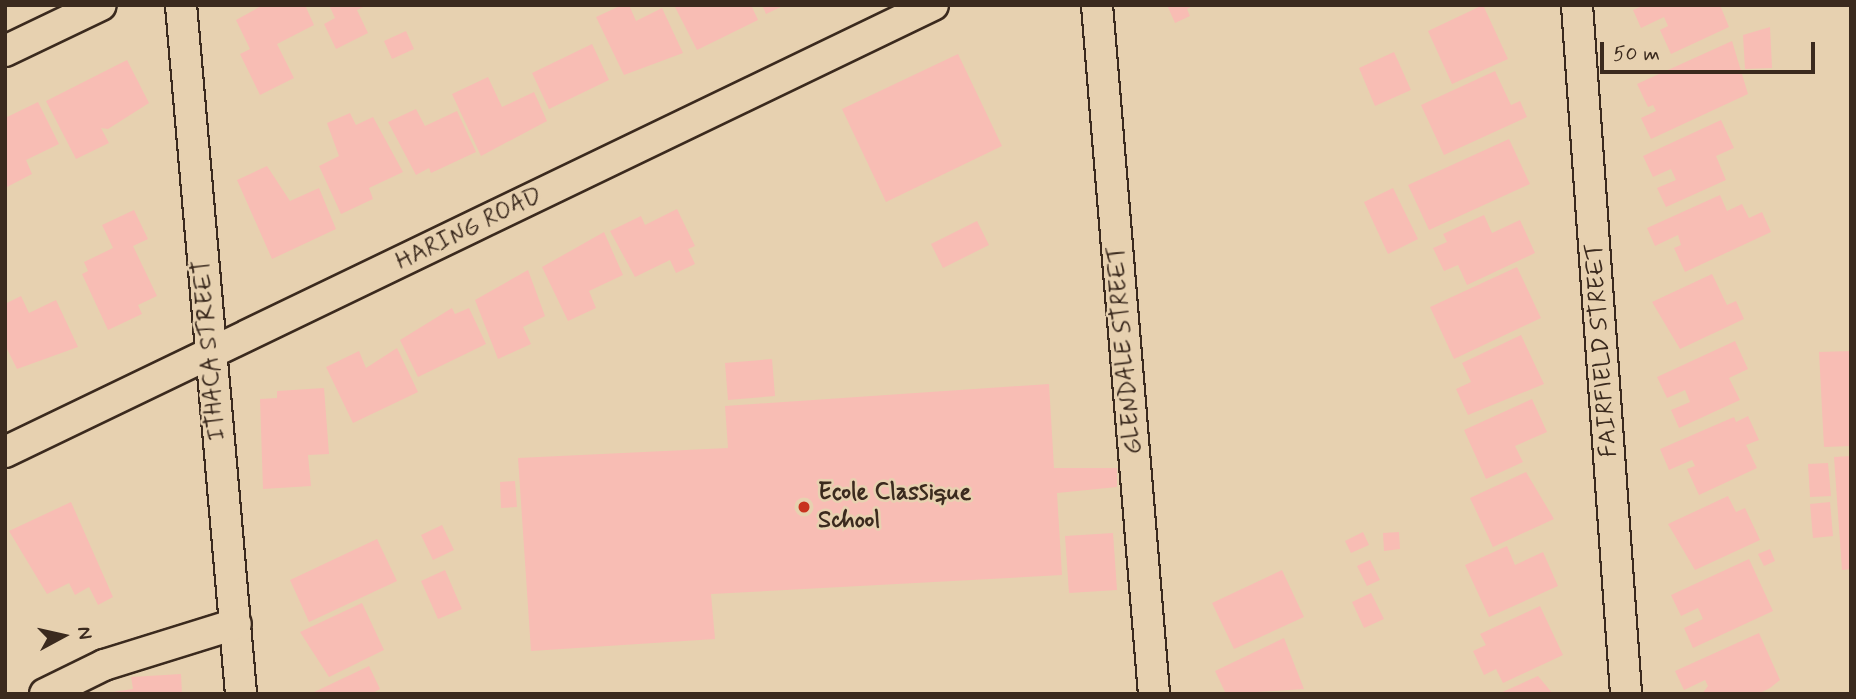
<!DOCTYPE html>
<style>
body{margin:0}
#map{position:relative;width:1856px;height:699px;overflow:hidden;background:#e7d1b0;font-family:Mynerve,sans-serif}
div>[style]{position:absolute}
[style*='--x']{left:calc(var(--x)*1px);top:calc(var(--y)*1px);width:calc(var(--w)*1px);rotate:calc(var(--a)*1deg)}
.building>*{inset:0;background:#f8bdb4}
.roads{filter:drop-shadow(2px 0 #3b2a1e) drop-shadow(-2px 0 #3b2a1e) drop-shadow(0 2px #3b2a1e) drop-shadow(0 -2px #3b2a1e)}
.minor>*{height:30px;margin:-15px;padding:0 15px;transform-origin:15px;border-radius:15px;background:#e7d1b0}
.dots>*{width:19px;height:19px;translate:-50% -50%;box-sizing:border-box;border:4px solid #e7d1b0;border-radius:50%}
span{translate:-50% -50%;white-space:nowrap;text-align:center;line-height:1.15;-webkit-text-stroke:5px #e7d1b0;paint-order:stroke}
.street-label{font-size:24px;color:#3b2a1e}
.poi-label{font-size:24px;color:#3b2a1e;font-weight:700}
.left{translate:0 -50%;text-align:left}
.frame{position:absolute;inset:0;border:7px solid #3b2a1e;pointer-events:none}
.north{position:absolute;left:28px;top:601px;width:70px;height:70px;-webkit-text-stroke:5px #e7d1b0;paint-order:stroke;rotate:82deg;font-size:19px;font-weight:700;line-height:28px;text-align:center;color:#3b2a1e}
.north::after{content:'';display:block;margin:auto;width:24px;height:32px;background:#3b2a1e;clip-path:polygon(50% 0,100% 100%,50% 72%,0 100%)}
.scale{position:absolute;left:1600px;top:42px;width:215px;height:32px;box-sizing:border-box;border:4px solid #3b2a1e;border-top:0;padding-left:9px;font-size:21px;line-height:24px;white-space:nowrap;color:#3b2a1e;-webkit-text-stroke:5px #e7d1b0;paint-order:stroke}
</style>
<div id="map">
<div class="building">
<i style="clip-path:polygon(263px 5px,305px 5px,314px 25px,277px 44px,294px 78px,260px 95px,240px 54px,250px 49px,236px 20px)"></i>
<i style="clip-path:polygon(329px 5px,367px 5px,357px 10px,368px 33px,336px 49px,324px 24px,335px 18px)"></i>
<i style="clip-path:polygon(622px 5px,629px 5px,636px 21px,662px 8px,683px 53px,624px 75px,596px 17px)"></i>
<i style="clip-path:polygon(674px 5px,751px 5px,758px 20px,697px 50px)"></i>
<i style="clip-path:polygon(762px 5px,785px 5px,766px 14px)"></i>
<i style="clip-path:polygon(1167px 5px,1194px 5px,1187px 9px,1190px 16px,1175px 23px)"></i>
<i style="clip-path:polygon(1483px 5px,1508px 59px,1452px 84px,1428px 31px)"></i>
<i style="clip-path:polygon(1645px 5px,1720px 5px,1729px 27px,1671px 54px,1660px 30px,1668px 26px,1664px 17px,1641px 28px,1633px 10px)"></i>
<i style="clip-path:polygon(1770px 27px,1772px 68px,1745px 69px,1743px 35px)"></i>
<i style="clip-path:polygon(406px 31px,414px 49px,392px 59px,384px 41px)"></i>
<i style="clip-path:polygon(1732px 41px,1748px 94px,1651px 139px,1641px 118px,1656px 111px,1653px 105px,1648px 107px,1637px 84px)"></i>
<i style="clip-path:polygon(592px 44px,609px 80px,549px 109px,532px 73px)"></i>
<i style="clip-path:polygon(1394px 52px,1411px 90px,1375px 106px,1359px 68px)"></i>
<i style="clip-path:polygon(958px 54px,1002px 146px,886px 202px,842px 109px)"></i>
<i style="clip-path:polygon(127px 60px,149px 103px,108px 129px,101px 128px,109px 143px,76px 159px,46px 101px)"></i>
<i style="clip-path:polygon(1495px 71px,1511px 105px,1520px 101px,1527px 117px,1444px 155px,1421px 105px)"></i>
<i style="clip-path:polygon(488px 77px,502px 107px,534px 92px,547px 121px,481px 156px,452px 94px)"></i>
<i style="clip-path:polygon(38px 102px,59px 144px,26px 160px,32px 174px,5px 188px,5px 118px)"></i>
<i style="clip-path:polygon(416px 109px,425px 126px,457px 111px,476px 152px,431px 173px,429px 168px,416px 175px,388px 122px)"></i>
<i style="clip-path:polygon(350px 113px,356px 125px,373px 117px,403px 172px,369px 188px,373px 199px,341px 214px,319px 166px,339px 156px,327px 123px)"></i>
<i style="clip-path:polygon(1721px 120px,1734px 148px,1716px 156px,1726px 180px,1666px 207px,1657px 188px,1676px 180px,1671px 169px,1653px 177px,1643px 156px)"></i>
<i style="clip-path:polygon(1509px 139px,1530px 184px,1429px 230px,1408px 185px)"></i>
<i style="clip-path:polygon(267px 166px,290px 201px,319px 188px,336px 229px,272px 259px,237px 180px)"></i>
<i style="clip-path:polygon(1393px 188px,1418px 239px,1388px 254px,1364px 202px)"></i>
<i style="clip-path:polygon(1720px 195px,1727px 211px,1742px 204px,1749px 218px,1762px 212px,1771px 232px,1685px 272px,1674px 248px,1681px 245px,1678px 235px,1655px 246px,1647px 228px)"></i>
<i style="clip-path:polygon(677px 209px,695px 246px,688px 249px,695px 264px,676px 273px,670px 260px,635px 277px,610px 231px,641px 216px,645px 225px)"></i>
<i style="clip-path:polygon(134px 210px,148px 239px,133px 246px,157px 296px,138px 305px,142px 314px,108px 330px,82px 274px,88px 271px,84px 262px,113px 248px,102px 225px)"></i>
<i style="clip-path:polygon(1484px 215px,1492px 233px,1520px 220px,1535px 253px,1467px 285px,1458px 265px,1444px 271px,1433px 248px,1447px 242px,1443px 234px)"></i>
<i style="clip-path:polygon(977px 221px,989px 245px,943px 268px,931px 244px)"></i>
<i style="clip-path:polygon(604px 232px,623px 275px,589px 291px,596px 308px,568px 321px,542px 267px)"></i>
<i style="clip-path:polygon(1517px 267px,1541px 318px,1454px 359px,1430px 307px)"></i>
<i style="clip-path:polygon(528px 270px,545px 316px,523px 327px,531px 344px,498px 359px,475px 300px)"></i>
<i style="clip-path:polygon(1712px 274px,1727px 305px,1736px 301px,1744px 319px,1680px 349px,1652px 302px)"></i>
<i style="clip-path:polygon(21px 296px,29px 313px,56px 300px,78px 347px,17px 369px,5px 345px,5px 304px)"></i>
<i style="clip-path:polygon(452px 308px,455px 314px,469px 308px,486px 344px,418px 377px,400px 340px)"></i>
<i style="clip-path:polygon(1521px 335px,1544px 384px,1468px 415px,1456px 389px,1471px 382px,1462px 363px)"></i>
<i style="clip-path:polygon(1735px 341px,1748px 369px,1729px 378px,1740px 400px,1679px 428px,1671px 410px,1690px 402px,1685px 390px,1667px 398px,1657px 377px)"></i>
<i style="clip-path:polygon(397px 348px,418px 392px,353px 423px,326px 367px,359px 351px,366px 368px)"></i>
<i style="clip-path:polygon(1851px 351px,1851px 446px,1824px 447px,1819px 352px)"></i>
<i style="clip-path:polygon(772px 359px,775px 396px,728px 400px,725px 363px)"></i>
<i style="clip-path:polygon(1049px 384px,1054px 468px,1117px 468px,1117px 487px,1057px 493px,1062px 575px,711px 594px,715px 639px,531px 651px,518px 458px,728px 448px,725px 406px)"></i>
<i style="clip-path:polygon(324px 388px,329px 454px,308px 455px,311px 486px,263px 489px,260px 399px,277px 398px,277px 391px)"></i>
<i style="clip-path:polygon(1532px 399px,1547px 432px,1515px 446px,1523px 462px,1486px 479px,1464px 430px)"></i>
<i style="clip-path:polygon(1748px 416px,1759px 440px,1746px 445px,1757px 468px,1699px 495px,1687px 469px,1695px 466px,1692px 460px,1669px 470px,1660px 449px,1734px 417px,1736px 422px)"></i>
<i style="clip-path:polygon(1851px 456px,1851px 569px,1842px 570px,1834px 457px)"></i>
<i style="clip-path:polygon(1828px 463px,1831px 496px,1810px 497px,1808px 464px)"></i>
<i style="clip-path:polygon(1526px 472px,1554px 519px,1493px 547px,1470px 498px)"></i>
<i style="clip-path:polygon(515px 481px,517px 507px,501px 508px,500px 482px)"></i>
<i style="clip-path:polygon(1728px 496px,1736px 512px,1745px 508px,1760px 540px,1695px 570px,1668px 524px)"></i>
<i style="clip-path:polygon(71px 502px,113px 597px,98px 605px,89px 587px,75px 595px,69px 583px,47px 594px,9px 531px)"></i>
<i style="clip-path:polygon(1830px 502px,1833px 536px,1813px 538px,1810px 504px)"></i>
<i style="clip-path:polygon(442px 525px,454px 550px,433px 560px,421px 535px)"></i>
<i style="clip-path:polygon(1363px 532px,1369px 545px,1351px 553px,1345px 541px)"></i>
<i style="clip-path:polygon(1399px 532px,1400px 549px,1384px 551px,1383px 533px)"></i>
<i style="clip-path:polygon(1113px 533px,1117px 590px,1069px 593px,1065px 536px)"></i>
<i style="clip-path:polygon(377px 539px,397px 581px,309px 622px,290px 580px)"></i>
<i style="clip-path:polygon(1507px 546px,1515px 565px,1543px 552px,1558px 586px,1489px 617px,1465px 565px)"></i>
<i style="clip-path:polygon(1770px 549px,1775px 561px,1764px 566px,1758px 554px)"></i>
<i style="clip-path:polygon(1749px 559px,1773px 611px,1693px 648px,1684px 628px,1703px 619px,1698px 608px,1681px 616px,1671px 595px)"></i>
<i style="clip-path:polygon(1370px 560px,1380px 580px,1367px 586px,1357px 566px)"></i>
<i style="clip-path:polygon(445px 570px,462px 609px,438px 619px,421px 581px)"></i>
<i style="clip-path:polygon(1282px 570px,1304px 617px,1234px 649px,1212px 603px)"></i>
<i style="clip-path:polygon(1371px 593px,1384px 619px,1364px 628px,1352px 602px)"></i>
<i style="clip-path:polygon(362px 603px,384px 650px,329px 677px,300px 632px)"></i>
<i style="clip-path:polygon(1540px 606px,1563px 655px,1503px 683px,1496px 669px,1484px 675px,1473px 651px,1486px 645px,1480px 634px)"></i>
<i style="clip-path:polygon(1759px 633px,1780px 680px,1770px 688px,1758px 694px,1702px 694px,1708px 686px,1705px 680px,1684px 690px,1675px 671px)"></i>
<i style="clip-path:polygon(1284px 638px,1304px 689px,1226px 694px,1215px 671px)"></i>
<i style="clip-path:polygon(369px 666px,380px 689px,371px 694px,310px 694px)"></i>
<i style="clip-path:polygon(181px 674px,182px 694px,100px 694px,133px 689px,131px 677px)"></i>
<i style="clip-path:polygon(1538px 676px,1553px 694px,1498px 694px)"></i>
</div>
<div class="roads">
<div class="minor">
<i style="--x:181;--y:5;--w:692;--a:85.02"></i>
<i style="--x:1097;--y:5;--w:691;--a:85.27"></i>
<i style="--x:1577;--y:5;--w:691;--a:85.93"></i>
<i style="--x:5;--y:51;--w:106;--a:-25.6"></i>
<i style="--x:5;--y:452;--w:1030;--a:-25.72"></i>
<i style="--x:45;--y:694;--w:66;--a:-26.2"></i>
<i style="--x:104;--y:665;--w:138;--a:-17.3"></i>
</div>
</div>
<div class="dots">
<i style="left:804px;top:507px;background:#c8321e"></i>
</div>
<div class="street-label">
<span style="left:469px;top:229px;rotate:-26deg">HARING ROAD</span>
<span style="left:210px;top:350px;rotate:-95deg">ITHACA STREET</span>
<span style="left:1125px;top:350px;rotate:-95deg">GLENDALE STREET</span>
<span style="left:1602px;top:350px;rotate:-94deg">FAIRFIELD STREET</span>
</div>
<div class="poi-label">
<span class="left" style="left:818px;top:507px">Ecole Classique<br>School</span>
</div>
<div class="frame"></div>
<div class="north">N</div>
<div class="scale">50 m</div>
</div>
